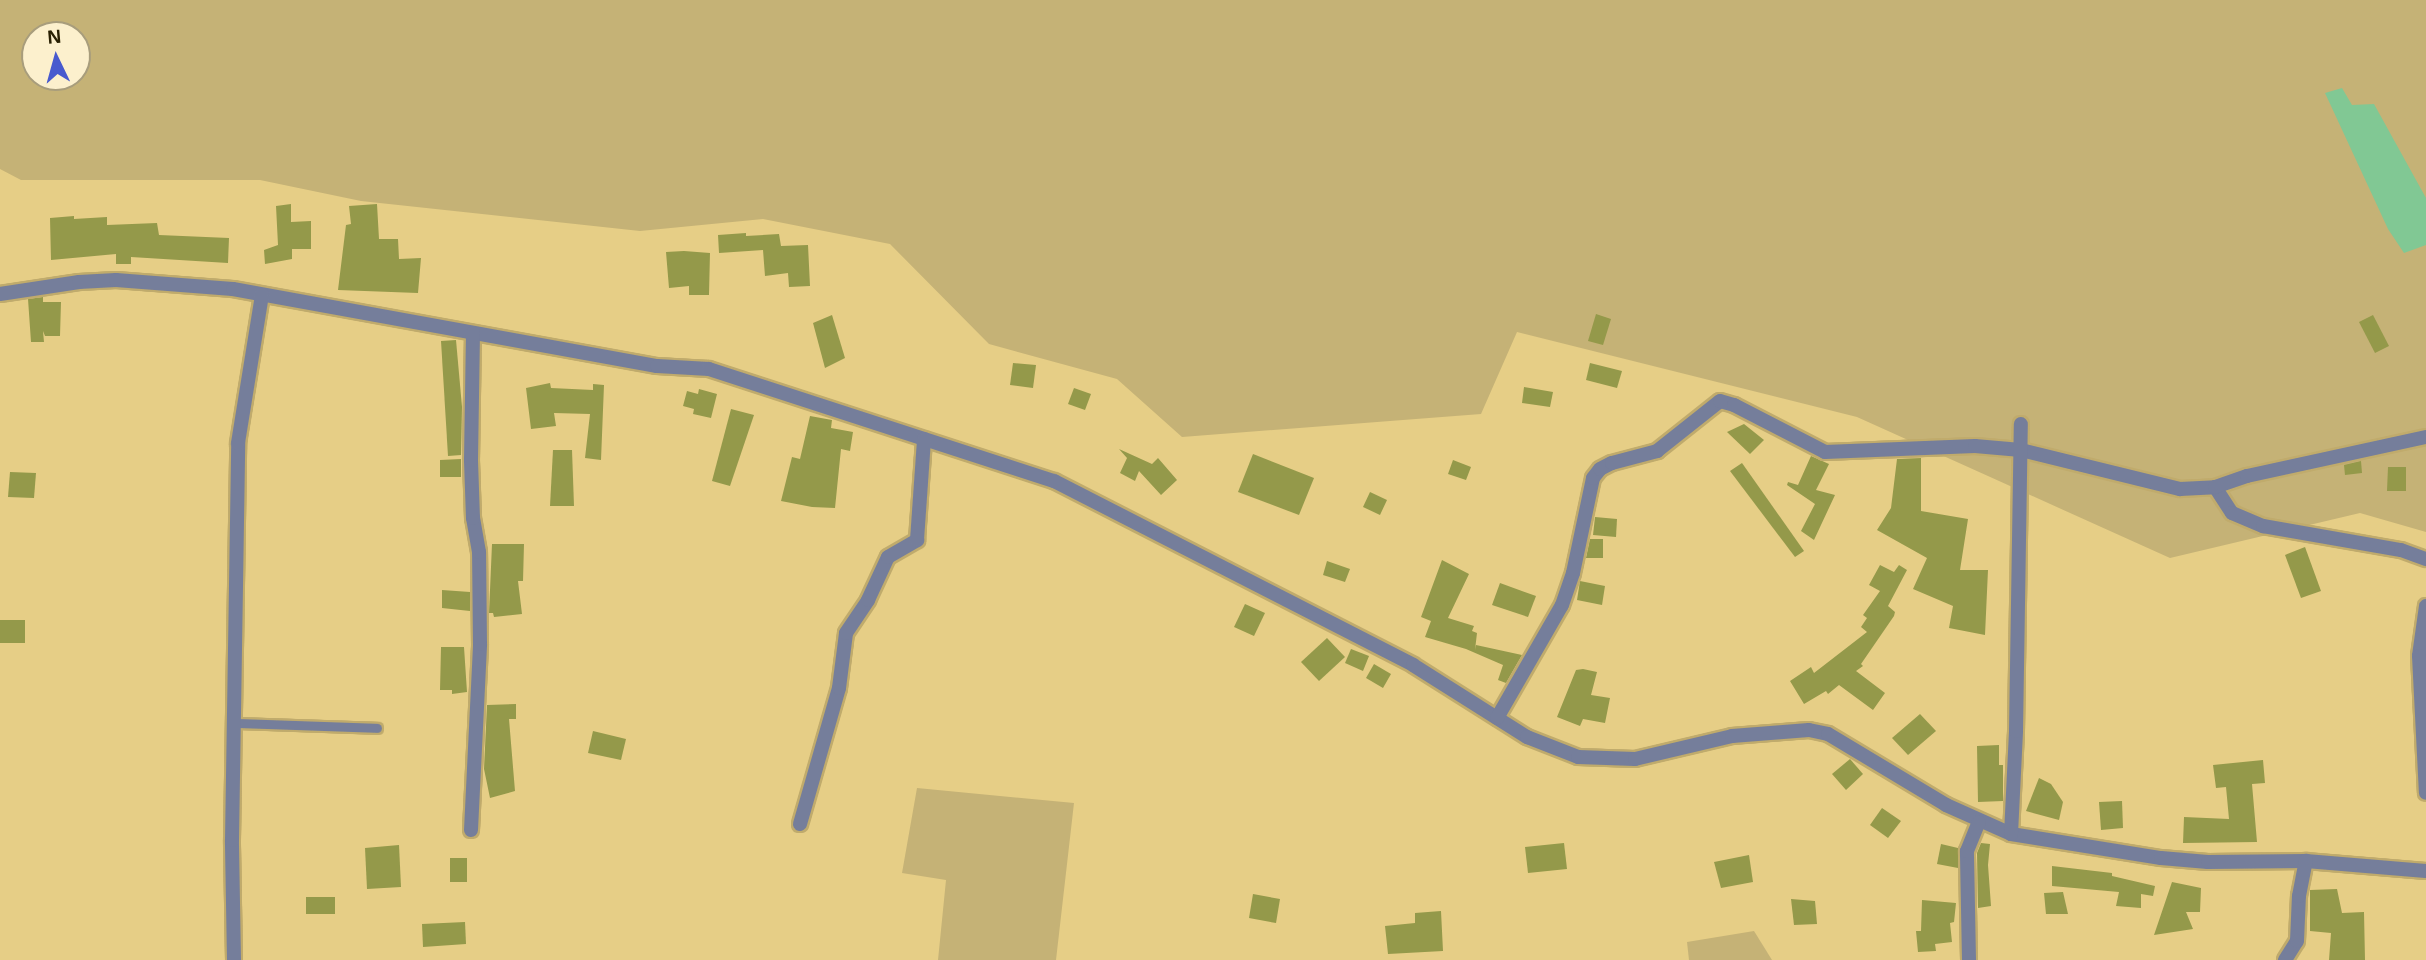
<!DOCTYPE html>
<style>
body{margin:0}
#map{position:relative;width:2426px;height:960px;overflow:hidden;background:#e6ce86;font-family:Arial,sans-serif}
div>[style]{position:absolute}
[style*='--x']{left:calc(var(--x)*1px);top:calc(var(--y)*1px);width:calc(var(--w)*1px);rotate:calc(var(--a)*1deg)}
.green>*{inset:0;background:#c5b276}
.water>*{inset:0;background:#81c894}
.building>*{inset:0;background:#94994a}
.roads{filter:drop-shadow(2px 0 #c0ab6c) drop-shadow(-2px 0 #c0ab6c) drop-shadow(0 2px #c0ab6c) drop-shadow(0 -2px #c0ab6c)}
.service>*{height:9px;margin:-4.5px;padding:0 4.5px;transform-origin:4.5px;border-radius:4.5px;background:#757e9b}
.minor>*{height:14px;margin:-7px;padding:0 7px;transform-origin:7px;border-radius:7px;background:#757e9b}
span{translate:-50% -50%;white-space:nowrap;text-align:center;line-height:1.15;-webkit-text-stroke:5px #fcf0cd;paint-order:stroke}
.north{position:absolute;left:21px;top:21px;width:70px;height:70px;box-sizing:border-box;background:#fcf0cd;border:2px solid #a89d7c;border-radius:50%;rotate:355deg;font-size:19px;font-weight:700;line-height:28px;text-align:center;color:#292002}
.north::after{content:'';display:block;margin:auto;width:24px;height:32px;background:#485ace;clip-path:polygon(50% 0,100% 100%,50% 72%,0 100%)}
</style>
<div id="map">
<div class="green">
<i style="clip-path:polygon(evenodd,0 0,2426px 0,2426px 532px,2360px 513px,2170px 558px,1857px 417px,1517px 332px,1481px 414px,1182px 437px,1117px 379px,989px 344px,890px 244px,763px 219px,640px 231px,361px 201px,260px 180px,21px 180px,0 169px,0 0,35px 35px,77px 35px,77px 77px,35px 77px,35px 35px)"></i>
<i style="clip-path:polygon(917px 788px,1074px 803px,1056px 960px,938px 960px,946px 880px,902px 873px)"></i>
<i style="clip-path:polygon(1754px 931px,1772px 960px,1689px 960px,1687px 942px)"></i>
</div>
<div class="water">
<i style="clip-path:polygon(2342px 88px,2352px 105px,2374px 104px,2426px 198px,2426px 245px,2404px 253px,2388px 229px,2325px 93px)"></i>
</div>
<div class="building">
<i style="clip-path:polygon(291px 204px,291px 222px,311px 221px,311px 249px,292px 249px,292px 259px,265px 264px,264px 250px,278px 245px,276px 206px)"></i>
<i style="clip-path:polygon(377px 204px,379px 239px,398px 239px,399px 259px,421px 258px,418px 293px,338px 290px,346px 225px,351px 224px,349px 206px)"></i>
<i style="clip-path:polygon(74px 216px,74px 219px,107px 217px,107px 225px,157px 223px,159px 235px,229px 238px,228px 263px,131px 257px,131px 264px,116px 264px,116px 254px,51px 260px,50px 218px)"></i>
<i style="clip-path:polygon(746px 233px,746px 236px,779px 234px,781px 246px,808px 245px,810px 286px,789px 287px,788px 273px,765px 276px,763px 250px,719px 253px,718px 235px)"></i>
<i style="clip-path:polygon(684px 251px,710px 253px,709px 295px,689px 295px,689px 286px,669px 288px,666px 252px)"></i>
<i style="clip-path:polygon(43px 297px,43px 302px,61px 302px,60px 336px,45px 336px,43px 331px,44px 342px,31px 342px,28px 299px)"></i>
<i style="clip-path:polygon(1596px 314px,1611px 319px,1603px 345px,1588px 341px)"></i>
<i style="clip-path:polygon(832px 315px,845px 358px,825px 368px,813px 323px)"></i>
<i style="clip-path:polygon(2373px 315px,2389px 346px,2375px 353px,2359px 322px)"></i>
<i style="clip-path:polygon(456px 340px,462px 407px,461px 455px,448px 456px,441px 341px)"></i>
<i style="clip-path:polygon(1013px 363px,1036px 365px,1033px 388px,1010px 385px)"></i>
<i style="clip-path:polygon(1590px 363px,1622px 371px,1617px 388px,1586px 380px)"></i>
<i style="clip-path:polygon(550px 383px,551px 388px,593px 390px,593px 384px,604px 385px,601px 460px,585px 458px,590px 414px,554px 413px,556px 426px,531px 429px,526px 388px)"></i>
<i style="clip-path:polygon(1524px 387px,1553px 392px,1550px 407px,1522px 403px)"></i>
<i style="clip-path:polygon(1074px 388px,1091px 394px,1085px 410px,1068px 404px)"></i>
<i style="clip-path:polygon(699px 389px,717px 394px,711px 418px,693px 414px,694px 409px,683px 406px,687px 391px,698px 394px)"></i>
<i style="clip-path:polygon(731px 409px,754px 415px,730px 486px,712px 481px)"></i>
<i style="clip-path:polygon(810px 416px,832px 420px,831px 428px,853px 432px,850px 451px,841px 449px,835px 508px,812px 507px,781px 501px,792px 457px,800px 459px)"></i>
<i style="clip-path:polygon(1744px 424px,1764px 440px,1750px 454px,1727px 432px)"></i>
<i style="clip-path:polygon(1119px 449px,1152px 464px,1158px 458px,1177px 480px,1161px 495px,1139px 471px,1135px 481px,1120px 473px,1127px 458px)"></i>
<i style="clip-path:polygon(553px 450px,572px 450px,574px 506px,550px 506px)"></i>
<i style="clip-path:polygon(1253px 454px,1314px 478px,1299px 515px,1238px 492px)"></i>
<i style="clip-path:polygon(1811px 456px,1829px 464px,1816px 490px,1835px 495px,1814px 540px,1801px 531px,1815px 504px,1787px 485px,1788px 482px,1798px 485px)"></i>
<i style="clip-path:polygon(1921px 458px,1921px 511px,1968px 519px,1960px 570px,1988px 570px,1985px 635px,1949px 628px,1953px 606px,1913px 589px,1927px 558px,1877px 530px,1891px 508px,1897px 459px)"></i>
<i style="clip-path:polygon(461px 459px,461px 477px,440px 477px,440px 460px)"></i>
<i style="clip-path:polygon(1453px 460px,1471px 467px,1466px 480px,1448px 474px)"></i>
<i style="clip-path:polygon(2361px 461px,2362px 473px,2345px 475px,2344px 465px)"></i>
<i style="clip-path:polygon(1742px 463px,1804px 551px,1795px 557px,1730px 471px)"></i>
<i style="clip-path:polygon(2388px 467px,2406px 467px,2406px 491px,2387px 491px)"></i>
<i style="clip-path:polygon(10px 472px,36px 473px,34px 498px,8px 497px)"></i>
<i style="clip-path:polygon(1370px 492px,1387px 500px,1380px 515px,1363px 507px)"></i>
<i style="clip-path:polygon(1595px 517px,1617px 519px,1616px 537px,1593px 535px)"></i>
<i style="clip-path:polygon(1590px 539px,1603px 539px,1603px 558px,1586px 558px)"></i>
<i style="clip-path:polygon(492px 544px,524px 544px,523px 581px,518px 581px,522px 614px,494px 617px,493px 613px,489px 613px)"></i>
<i style="clip-path:polygon(2305px 547px,2321px 591px,2301px 598px,2285px 555px)"></i>
<i style="clip-path:polygon(1442px 560px,1469px 574px,1448px 618px,1474px 626px,1472px 631px,1477px 633px,1475px 650px,1476px 645px,1522px 655px,1506px 683px,1498px 680px,1503px 665px,1466px 649px,1425px 637px,1431px 621px,1421px 617px)"></i>
<i style="clip-path:polygon(1327px 561px,1350px 569px,1345px 582px,1323px 575px)"></i>
<i style="clip-path:polygon(1880px 565px,1894px 572px,1899px 565px,1907px 570px,1888px 606px,1895px 612px,1894px 616px,1861px 664px,1863px 666px,1856px 671px,1885px 693px,1873px 710px,1839px 685px,1828px 694px,1826px 691px,1804px 704px,1790px 681px,1811px 667px,1814px 673px,1867px 632px,1861px 627px,1867px 618px,1863px 615px,1880px 591px,1869px 585px)"></i>
<i style="clip-path:polygon(1580px 581px,1605px 586px,1602px 605px,1577px 600px)"></i>
<i style="clip-path:polygon(1500px 583px,1536px 596px,1528px 617px,1492px 605px)"></i>
<i style="clip-path:polygon(442px 590px,470px 592px,470px 611px,442px 608px)"></i>
<i style="clip-path:polygon(1245px 604px,1265px 613px,1254px 636px,1234px 627px)"></i>
<i style="clip-path:polygon(0 620px,25px 620px,25px 643px,0 643px)"></i>
<i style="clip-path:polygon(1327px 638px,1345px 657px,1319px 681px,1301px 662px)"></i>
<i style="clip-path:polygon(441px 647px,464px 647px,467px 692px,452px 694px,452px 690px,440px 690px)"></i>
<i style="clip-path:polygon(1351px 649px,1369px 656px,1363px 671px,1345px 663px)"></i>
<i style="clip-path:polygon(1374px 664px,1391px 674px,1383px 688px,1366px 678px)"></i>
<i style="clip-path:polygon(1583px 669px,1597px 672px,1591px 695px,1610px 698px,1605px 723px,1583px 719px,1580px 726px,1557px 717px,1576px 670px)"></i>
<i style="clip-path:polygon(516px 704px,516px 719px,509px 719px,515px 791px,490px 798px,484px 769px,487px 705px)"></i>
<i style="clip-path:polygon(1920px 714px,1936px 731px,1908px 755px,1892px 738px)"></i>
<i style="clip-path:polygon(593px 731px,626px 739px,621px 760px,588px 753px)"></i>
<i style="clip-path:polygon(1999px 745px,1999px 765px,2003px 765px,2003px 801px,1978px 802px,1977px 746px)"></i>
<i style="clip-path:polygon(1850px 759px,1863px 774px,1846px 790px,1832px 774px)"></i>
<i style="clip-path:polygon(2263px 760px,2265px 783px,2252px 784px,2257px 842px,2183px 843px,2184px 817px,2229px 819px,2226px 787px,2216px 788px,2213px 765px)"></i>
<i style="clip-path:polygon(2039px 778px,2051px 784px,2063px 802px,2059px 820px,2026px 811px)"></i>
<i style="clip-path:polygon(2122px 801px,2123px 828px,2101px 830px,2099px 802px)"></i>
<i style="clip-path:polygon(1882px 808px,1901px 821px,1888px 838px,1870px 825px)"></i>
<i style="clip-path:polygon(1564px 843px,1567px 869px,1528px 873px,1525px 847px)"></i>
<i style="clip-path:polygon(1981px 843px,1990px 844px,1988px 865px,1991px 906px,1978px 908px,1977px 853px)"></i>
<i style="clip-path:polygon(1941px 844px,1958px 848px,1958px 868px,1937px 864px)"></i>
<i style="clip-path:polygon(399px 845px,401px 887px,367px 889px,365px 848px)"></i>
<i style="clip-path:polygon(1749px 855px,1753px 882px,1721px 888px,1714px 862px)"></i>
<i style="clip-path:polygon(450px 858px,467px 858px,467px 882px,450px 882px)"></i>
<i style="clip-path:polygon(2052px 866px,2112px 873px,2112px 876px,2155px 886px,2153px 896px,2141px 894px,2141px 908px,2116px 906px,2119px 892px,2052px 886px)"></i>
<i style="clip-path:polygon(2172px 882px,2201px 888px,2200px 912px,2186px 912px,2193px 929px,2154px 935px)"></i>
<i style="clip-path:polygon(2337px 889px,2342px 913px,2364px 912px,2365px 960px,2329px 960px,2331px 933px,2310px 931px,2310px 890px)"></i>
<i style="clip-path:polygon(2063px 892px,2068px 914px,2046px 914px,2044px 893px)"></i>
<i style="clip-path:polygon(1253px 894px,1280px 899px,1276px 923px,1249px 918px)"></i>
<i style="clip-path:polygon(306px 897px,335px 897px,335px 914px,306px 914px)"></i>
<i style="clip-path:polygon(1791px 899px,1815px 901px,1817px 924px,1794px 925px)"></i>
<i style="clip-path:polygon(1922px 900px,1956px 903px,1954px 922px,1950px 923px,1952px 942px,1935px 944px,1936px 951px,1918px 952px,1916px 931px,1921px 931px)"></i>
<i style="clip-path:polygon(1441px 911px,1443px 951px,1388px 954px,1385px 926px,1415px 923px,1415px 913px)"></i>
<i style="clip-path:polygon(465px 922px,466px 944px,423px 947px,422px 924px)"></i>
</div>
<div class="roads">
<div class="service">
<i style="--x:235;--y:723;--w:142;--a:2"></i>
</div>
<div class="minor">
<i style="--x:0;--y:294;--w:80;--a:-8.6"></i>
<i style="--x:79;--y:282;--w:37;--a:-3"></i>
<i style="--x:116;--y:280;--w:117;--a:4.4"></i>
<i style="--x:233;--y:289;--w:431;--a:10.3"></i>
<i style="--x:657;--y:366;--w:52;--a:3.3"></i>
<i style="--x:709;--y:369;--w:363;--a:18"></i>
<i style="--x:1054;--y:481;--w:403;--a:27.1"></i>
<i style="--x:1413;--y:665;--w:135;--a:32.3"></i>
<i style="--x:1527;--y:737;--w:55;--a:21.4"></i>
<i style="--x:1578;--y:757;--w:57;--a:2"></i>
<i style="--x:1635;--y:759;--w:100;--a:-13.3"></i>
<i style="--x:1732;--y:736;--w:77;--a:-4.5"></i>
<i style="--x:1809;--y:730;--w:19;--a:12"></i>
<i style="--x:1828;--y:734;--w:138;--a:31"></i>
<i style="--x:1946;--y:805;--w:71;--a:24"></i>
<i style="--x:2011;--y:834;--w:152;--a:9.1"></i>
<i style="--x:2161;--y:858;--w:47;--a:4.9"></i>
<i style="--x:2208;--y:862;--w:98;--a:-0.6"></i>
<i style="--x:2306;--y:861;--w:120;--a:4.8"></i>
<i style="--x:2215;--y:487;--w:31;--a:57"></i>
<i style="--x:2232;--y:513;--w:34;--a:23"></i>
<i style="--x:2263;--y:526;--w:140;--a:9.9"></i>
<i style="--x:2401;--y:550;--w:27;--a:20"></i>
<i style="--x:2426;--y:606;--w:50;--a:98"></i>
<i style="--x:2419;--y:656;--w:137;--a:87.1"></i>
<i style="--x:1497;--y:718;--w:130;--a:-60.1"></i>
<i style="--x:1562;--y:605;--w:34;--a:-71"></i>
<i style="--x:1573;--y:573;--w:97;--a:-78.1"></i>
<i style="--x:1593;--y:478;--w:11;--a:-52"></i>
<i style="--x:1600;--y:469;--w:13;--a:-27"></i>
<i style="--x:1612;--y:463;--w:47;--a:-14.9"></i>
<i style="--x:1657;--y:451;--w:80;--a:-38.4"></i>
<i style="--x:1720;--y:401;--w:15;--a:16"></i>
<i style="--x:1734;--y:405;--w:102;--a:27.3"></i>
<i style="--x:1825;--y:452;--w:150;--a:-2.3"></i>
<i style="--x:1975;--y:446;--w:46;--a:5"></i>
<i style="--x:2021;--y:450;--w:164;--a:13.8"></i>
<i style="--x:2180;--y:489;--w:35;--a:-3"></i>
<i style="--x:2215;--y:487;--w:34;--a:-19"></i>
<i style="--x:2247;--y:476;--w:183;--a:-12.3"></i>
<i style="--x:800;--y:824;--w:141;--a:-74"></i>
<i style="--x:839;--y:688;--w:55;--a:-82.7"></i>
<i style="--x:846;--y:633;--w:40;--a:-56"></i>
<i style="--x:868;--y:600;--w:47;--a:-65.1"></i>
<i style="--x:888;--y:557;--w:34;--a:-30"></i>
<i style="--x:917;--y:540;--w:101;--a:-86"></i>
<i style="--x:471;--y:830;--w:186;--a:-87.2"></i>
<i style="--x:480;--y:644;--w:92;--a:-90.6"></i>
<i style="--x:479;--y:552;--w:35;--a:-100"></i>
<i style="--x:473;--y:518;--w:58;--a:-92"></i>
<i style="--x:471;--y:460;--w:127;--a:-89.1"></i>
<i style="--x:2011;--y:834;--w:103;--a:-87.2"></i>
<i style="--x:2016;--y:731;--w:307;--a:-89.1"></i>
<i style="--x:234;--y:960;--w:120;--a:-91"></i>
<i style="--x:232;--y:840;--w:397;--a:-89.1"></i>
<i style="--x:238;--y:443;--w:150;--a:-80.8"></i>
<i style="--x:1969;--y:960;--w:109;--a:-91.1"></i>
<i style="--x:1967;--y:851;--w:31;--a:-68"></i>
<i style="--x:2285;--y:960;--w:22;--a:-58"></i>
<i style="--x:2297;--y:941;--w:45;--a:-87.5"></i>
<i style="--x:2299;--y:896;--w:36;--a:-79"></i>
</div>
</div>
<div class="north">N</div>
</div>
